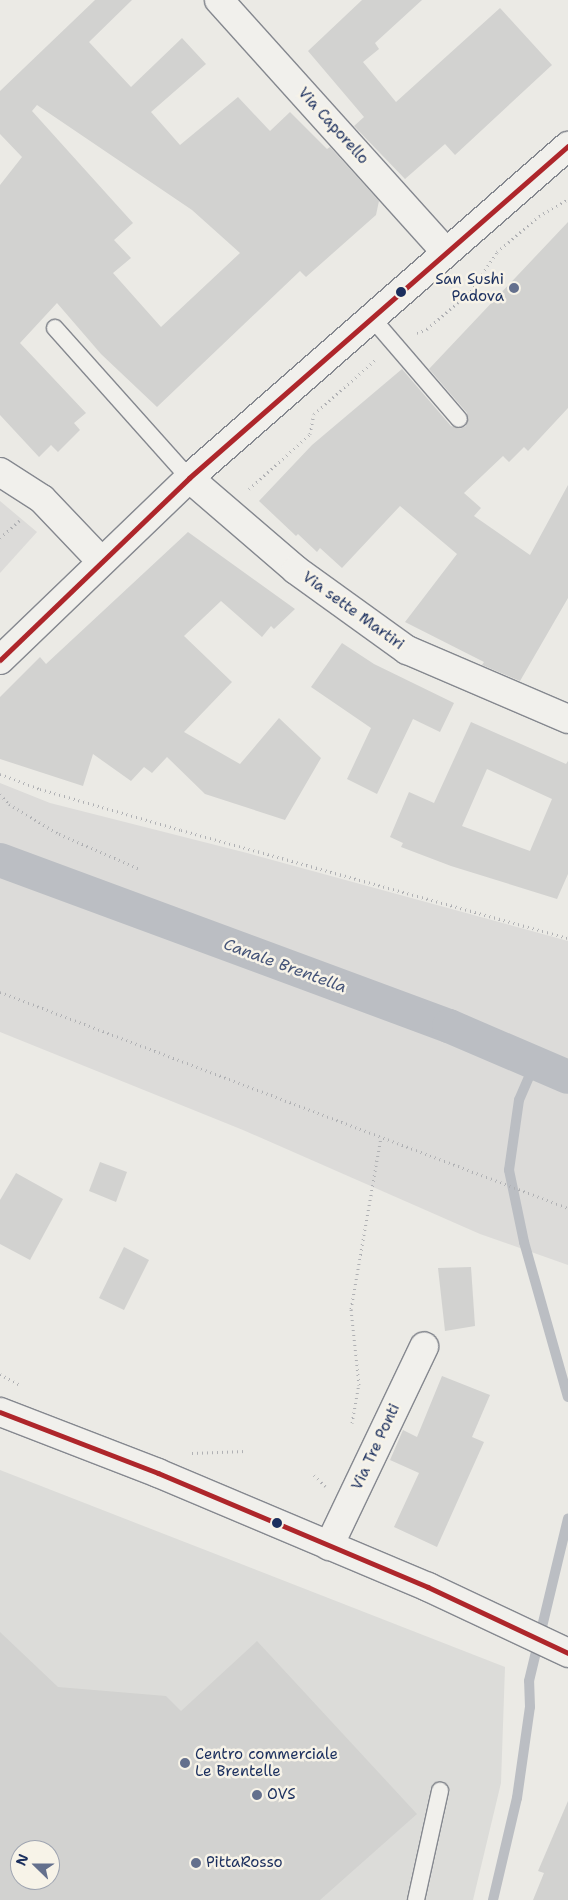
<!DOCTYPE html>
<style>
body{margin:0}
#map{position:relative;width:568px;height:1900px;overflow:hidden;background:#ebeae5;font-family:"Shantell Sans",sans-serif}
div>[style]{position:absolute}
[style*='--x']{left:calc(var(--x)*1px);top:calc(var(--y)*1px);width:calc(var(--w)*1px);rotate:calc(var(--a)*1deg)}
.built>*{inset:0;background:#dcdcd9}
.green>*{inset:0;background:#dcdbd9}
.stream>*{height:10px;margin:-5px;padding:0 5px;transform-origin:5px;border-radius:5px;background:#bbbec3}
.canal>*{height:34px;margin:-17px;padding:0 17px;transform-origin:17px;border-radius:17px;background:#bbbec3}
.building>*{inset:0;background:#d2d2d0}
.path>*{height:3px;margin-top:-1.5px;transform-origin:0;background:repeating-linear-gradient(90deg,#b0b1b4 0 1px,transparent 0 5px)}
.roads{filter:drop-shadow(1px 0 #85888f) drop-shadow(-1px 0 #85888f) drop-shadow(0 1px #85888f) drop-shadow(0 -1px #85888f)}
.service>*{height:16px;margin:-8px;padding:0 8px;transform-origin:8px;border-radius:8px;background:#f1f0ec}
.minor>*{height:28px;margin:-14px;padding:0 14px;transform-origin:14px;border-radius:14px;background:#f1f0ec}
.secondary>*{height:28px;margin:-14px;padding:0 14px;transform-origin:14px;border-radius:14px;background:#f1f0ec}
.primary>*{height:28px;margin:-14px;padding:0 14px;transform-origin:14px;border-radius:14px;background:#f1f0ec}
.bus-1>*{height:5px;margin:-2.5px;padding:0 2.5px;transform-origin:2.5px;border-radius:2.5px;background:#ae262b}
.dots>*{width:14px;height:14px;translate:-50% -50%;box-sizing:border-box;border:2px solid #f7f3e8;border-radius:50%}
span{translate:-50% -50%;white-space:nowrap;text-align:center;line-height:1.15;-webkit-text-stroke:5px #f7f3e8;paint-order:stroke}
.street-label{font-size:15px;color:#1b2f5e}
.poi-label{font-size:15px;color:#1b2f5e}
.right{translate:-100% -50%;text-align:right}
.left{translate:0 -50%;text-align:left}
.water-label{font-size:16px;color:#455478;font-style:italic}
.north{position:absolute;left:10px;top:1840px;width:50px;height:50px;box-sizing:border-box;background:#f7f3e8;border:1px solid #9fa5b1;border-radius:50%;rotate:292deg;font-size:14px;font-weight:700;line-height:20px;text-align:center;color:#1b2f5e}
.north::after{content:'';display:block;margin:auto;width:18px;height:22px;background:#64708d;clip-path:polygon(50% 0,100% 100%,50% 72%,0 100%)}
</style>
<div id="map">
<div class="built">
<i style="clip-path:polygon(evenodd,0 1470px,505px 1667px,501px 1783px,473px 1900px,0 1900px,0 1470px,20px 1850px,50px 1850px,50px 1880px,20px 1880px,20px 1850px)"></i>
</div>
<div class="green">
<i style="clip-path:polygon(0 501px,37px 532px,0 573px)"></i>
<i style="clip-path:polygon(0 783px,50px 803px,247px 853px,568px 941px,568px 1265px,480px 1234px,243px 1130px,0 1032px)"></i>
</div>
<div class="stream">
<i style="--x:535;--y:1063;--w:40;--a:113.4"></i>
<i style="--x:519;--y:1100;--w:71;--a:98.1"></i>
<i style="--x:509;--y:1170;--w:74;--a:78.2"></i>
<i style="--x:524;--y:1242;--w:161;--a:74.2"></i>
<i style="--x:493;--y:1900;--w:105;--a:-76.8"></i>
<i style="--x:517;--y:1798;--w:92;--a:-81.9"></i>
<i style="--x:530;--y:1707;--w:26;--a:-92"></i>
<i style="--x:529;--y:1681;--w:167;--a:-76.5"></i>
</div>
<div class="canal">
<i style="--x:0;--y:860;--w:479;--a:20.3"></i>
<i style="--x:449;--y:1026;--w:129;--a:23.2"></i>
</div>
<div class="building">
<i style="clip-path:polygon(evenodd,95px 0,132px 0,89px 42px,131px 87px,182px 38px,206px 64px,151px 112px,180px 145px,238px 97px,270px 131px,290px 112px,327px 149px,330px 147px,379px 201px,376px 215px,306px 277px,300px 271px,157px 407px,101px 354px,57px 303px,20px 343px,86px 413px,74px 423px,80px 430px,58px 452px,51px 445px,39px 457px,0 415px,0 185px,22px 157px,0 134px,0 91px,95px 0,37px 105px,192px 210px,240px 253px,161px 327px,113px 273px,131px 258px,114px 240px,133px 223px,32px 111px,37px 105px)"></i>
<i style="clip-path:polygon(362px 0,422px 0,375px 43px,379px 49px,363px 62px,396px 102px,500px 8px,552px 65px,455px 155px,445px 144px,405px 179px,354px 126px,364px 117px,308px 51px)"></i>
<i style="clip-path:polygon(568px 222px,568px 408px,528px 451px,524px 447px,509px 462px,503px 456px,464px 493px,481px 508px,474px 516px,530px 555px,568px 485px,568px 598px,520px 681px,482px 665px,484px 662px,405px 622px,457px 554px,400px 506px,342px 568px,320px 548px,317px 552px,298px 534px,296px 536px,259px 501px,312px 445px,402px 369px,451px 426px,460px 429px,466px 426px,467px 413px,429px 369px)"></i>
<i style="clip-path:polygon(188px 532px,295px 609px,274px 629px,271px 626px,262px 637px,221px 601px,184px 636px,232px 682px,184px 732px,240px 764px,279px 718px,321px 758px,285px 820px,205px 794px,167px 757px,152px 773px,144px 767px,131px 781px,93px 754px,83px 786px,0 759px,0 697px,40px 657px,46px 664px)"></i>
<i style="clip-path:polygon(342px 643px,374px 664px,454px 703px,440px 732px,413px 719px,377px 794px,347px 779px,371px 728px,311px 687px)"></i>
<i style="clip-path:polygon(evenodd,471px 722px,566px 764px,568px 761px,568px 874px,557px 899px,451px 866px,401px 847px,403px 843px,390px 837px,409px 792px,434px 803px,471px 722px,487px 769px,552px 799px,530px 851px,462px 826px,487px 769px)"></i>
<i style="clip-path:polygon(100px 1162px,127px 1172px,116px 1202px,89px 1191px)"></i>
<i style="clip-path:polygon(16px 1173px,63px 1199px,30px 1260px,0 1244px,0 1200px)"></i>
<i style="clip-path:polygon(124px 1247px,149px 1260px,124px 1310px,99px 1298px)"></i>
<i style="clip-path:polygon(471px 1267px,475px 1326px,445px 1331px,438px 1268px)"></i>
<i style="clip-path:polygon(442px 1376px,490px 1395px,472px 1437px,484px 1442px,437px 1547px,394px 1527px,419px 1473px,390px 1460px,403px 1430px,417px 1437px)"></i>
<i style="clip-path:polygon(evenodd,0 1632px,58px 1687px,166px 1696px,181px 1711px,257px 1641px,417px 1814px,320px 1900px,0 1900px,0 1632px,20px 1850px,50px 1850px,50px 1880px,20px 1880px,20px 1850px)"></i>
<i style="clip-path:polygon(568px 1801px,568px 1900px,533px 1900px,544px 1873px,538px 1871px)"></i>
</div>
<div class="path">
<i style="--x:417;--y:333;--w:11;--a:-22"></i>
<i style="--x:427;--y:329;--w:58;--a:-40.8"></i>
<i style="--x:471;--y:291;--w:47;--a:-56.3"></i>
<i style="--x:497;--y:252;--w:55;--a:-40.6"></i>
<i style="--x:539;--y:216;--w:34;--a:-30"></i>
<i style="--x:249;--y:489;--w:82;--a:-42"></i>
<i style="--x:310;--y:434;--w:20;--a:-79"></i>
<i style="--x:314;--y:414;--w:81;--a:-41.5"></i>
<i style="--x:0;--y:538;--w:27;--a:-42"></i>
<i style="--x:0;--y:774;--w:43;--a:20.6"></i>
<i style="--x:40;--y:789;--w:147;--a:16.2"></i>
<i style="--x:181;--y:830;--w:402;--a:15.6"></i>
<i style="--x:0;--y:794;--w:13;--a:48"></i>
<i style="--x:9;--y:804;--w:58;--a:31"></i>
<i style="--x:59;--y:834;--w:86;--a:23.3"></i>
<i style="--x:0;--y:992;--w:608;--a:20.82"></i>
<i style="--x:0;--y:1374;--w:21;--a:29"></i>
<i style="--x:352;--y:1423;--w:39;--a:-80"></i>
<i style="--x:359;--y:1385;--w:76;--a:-96"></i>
<i style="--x:351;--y:1309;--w:175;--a:-80.1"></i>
<i style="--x:192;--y:1453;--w:54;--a:-2.1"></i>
<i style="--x:314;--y:1475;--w:16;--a:45"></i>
</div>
<div class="roads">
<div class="service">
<i style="--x:372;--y:318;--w:133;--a:49.3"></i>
<i style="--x:55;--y:328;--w:201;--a:48.2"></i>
<i style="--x:416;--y:1900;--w:112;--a:-77.6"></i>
</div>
<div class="minor">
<i style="--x:219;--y:0;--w:339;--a:48"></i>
<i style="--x:0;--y:472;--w:50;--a:32.7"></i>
<i style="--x:42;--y:499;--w:86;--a:46.4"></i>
<i style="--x:329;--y:1546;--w:221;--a:-64.5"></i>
</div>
<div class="secondary">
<i style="--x:189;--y:478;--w:141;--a:40.7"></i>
<i style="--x:296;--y:570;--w:137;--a:35.8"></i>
<i style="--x:407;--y:650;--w:175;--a:23.2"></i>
<i style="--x:0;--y:1412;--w:169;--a:21.1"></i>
<i style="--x:158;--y:1473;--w:293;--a:22.9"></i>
<i style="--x:428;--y:1587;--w:155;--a:25.2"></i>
</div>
<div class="primary">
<i style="--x:0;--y:660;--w:262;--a:-43.9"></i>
<i style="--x:189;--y:478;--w:504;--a:-41.22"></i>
</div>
</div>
<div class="bus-1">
<i style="--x:0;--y:660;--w:262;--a:-43.9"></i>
<i style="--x:189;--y:478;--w:504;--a:-41.22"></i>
<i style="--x:0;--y:1412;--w:169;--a:21.1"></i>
<i style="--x:158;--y:1473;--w:293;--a:22.9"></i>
<i style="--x:428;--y:1587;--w:155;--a:25.2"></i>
</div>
<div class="dots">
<i style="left:514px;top:288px;background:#64708d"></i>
<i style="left:401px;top:292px;background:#1b2f5e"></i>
<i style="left:277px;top:1523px;background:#1b2f5e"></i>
<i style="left:185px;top:1763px;background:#64708d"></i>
<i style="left:257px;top:1795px;background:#64708d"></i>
<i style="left:196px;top:1863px;background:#64708d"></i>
</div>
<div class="street-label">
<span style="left:333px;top:126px;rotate:48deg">Via Caporello</span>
<span style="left:353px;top:611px;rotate:36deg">Via sette Martiri</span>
<span style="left:376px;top:1447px;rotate:-65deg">Via Tre Ponti</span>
</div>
<div class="poi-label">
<span class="right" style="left:504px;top:288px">San Sushi<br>Padova</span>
<span class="left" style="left:195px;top:1763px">Centro commerciale<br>Le Brentelle</span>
<span class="left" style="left:267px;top:1795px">OVS</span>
<span class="left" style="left:206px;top:1863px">PittaRosso</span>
</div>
<div class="water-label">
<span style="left:285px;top:966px;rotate:20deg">Canale Brentella</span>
</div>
<div class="north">N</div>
</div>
